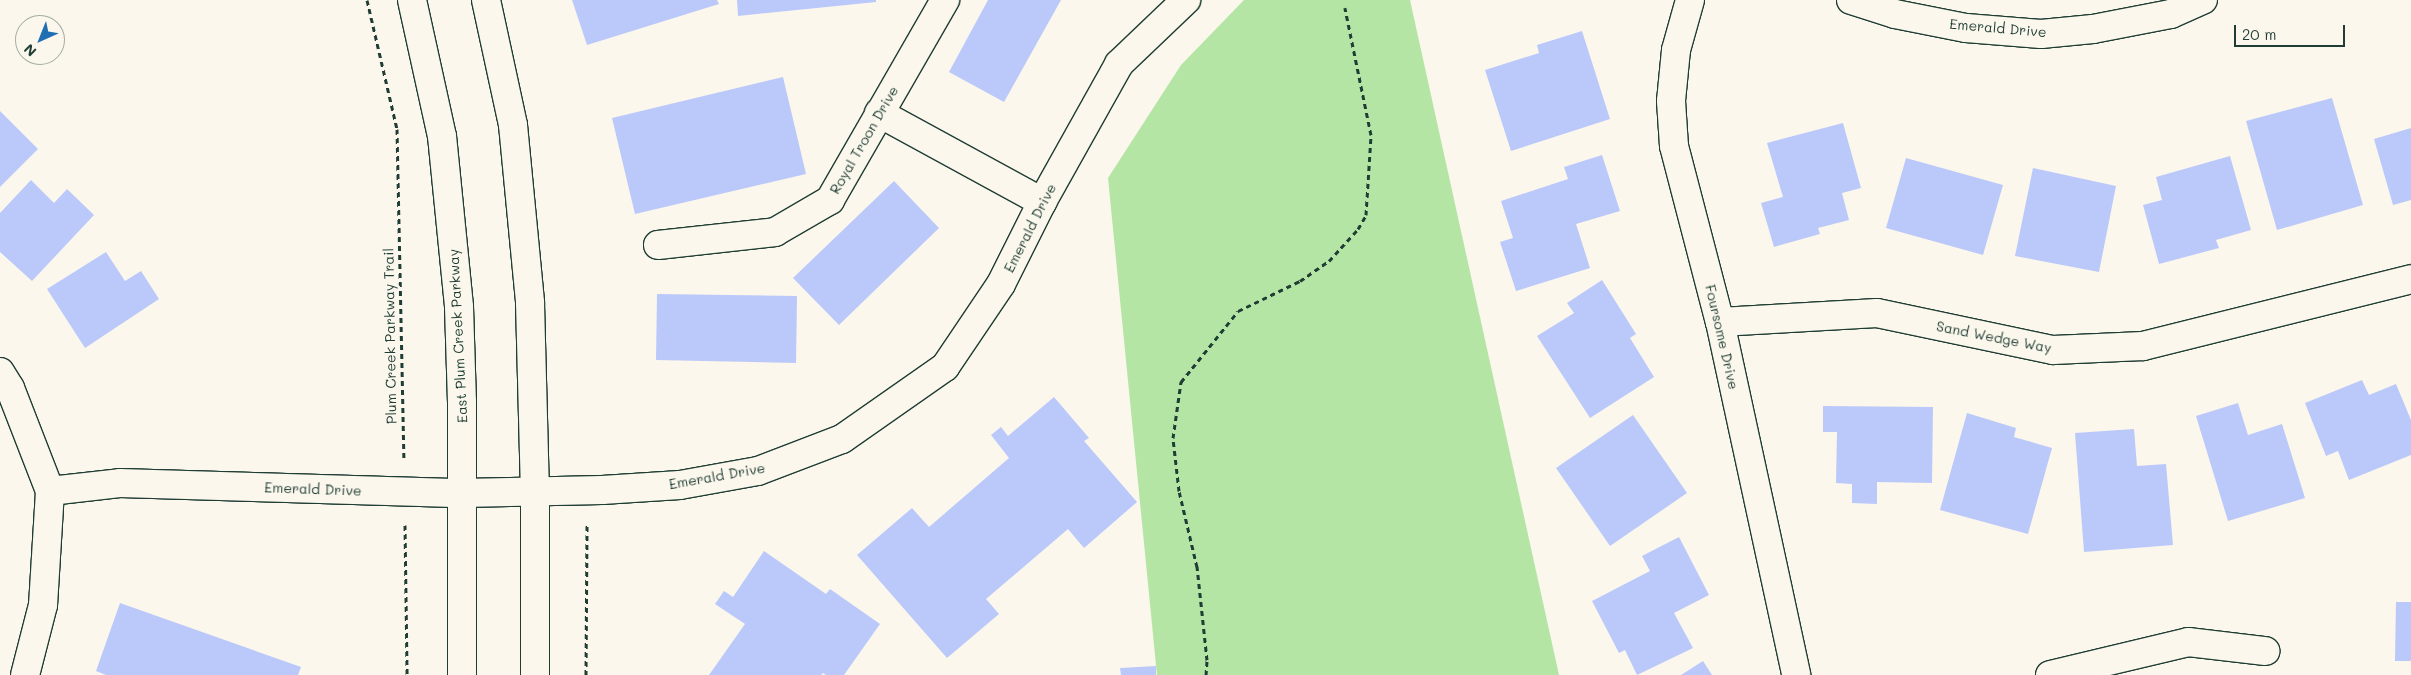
<!DOCTYPE html>
<style>
body{margin:0}
#map{position:relative;width:2411px;height:675px;overflow:hidden;background:#fbf7ec;font-family:Mali,sans-serif}
div>[style]{position:absolute}
[style*='--x']{left:calc(var(--x)*1px);top:calc(var(--y)*1px);width:calc(var(--w)*1px);rotate:calc(var(--a)*1deg)}
.green>*{inset:0;background:#b4e5a5}
.building>*{inset:0;background:#bbc9fa}
.path>*{height:3px;margin-top:-1.5px;transform-origin:0;background:repeating-linear-gradient(90deg,#1f3d34 0 5px,transparent 0 9px)}
.roads{filter:drop-shadow(1px 0 #1f3d34) drop-shadow(-1px 0 #1f3d34) drop-shadow(0 1px #1f3d34) drop-shadow(0 -1px #1f3d34)}
.street>*{height:28px;margin:-14px;padding:0 14px;transform-origin:14px;border-radius:14px;background:#fbf7ec}
.secondary>*{height:28px;margin:-14px;padding:0 14px;transform-origin:14px;border-radius:14px;background:#fbf7ec}
span{translate:-50% -50%;white-space:nowrap;text-align:center;line-height:1.15;-webkit-text-stroke:5px #fbf7ec;paint-order:stroke}
.street-label{font-size:14px;color:#1f3d34}
.north{position:absolute;left:15px;top:15px;width:50px;height:50px;box-sizing:border-box;background:#fbf7ec;border:1px solid #a3ada2;border-radius:50%;rotate:224deg;font-size:14px;font-weight:700;line-height:20px;text-align:center;color:#1f3d34}
.north::after{content:'';display:block;margin:auto;width:18px;height:22px;background:#1f6fb2;clip-path:polygon(50% 0,100% 100%,50% 72%,0 100%)}
.scale{position:absolute;left:2234px;top:25px;width:111px;height:22px;box-sizing:border-box;border:2px solid #1f3d34;border-top:0;padding-left:6px;font-size:15px;line-height:18px;white-space:nowrap;color:#1f3d34;-webkit-text-stroke:4px #fbf7ec;paint-order:stroke}
</style>
<div id="map">
<div class="green">
<i style="clip-path:polygon(1244px 0,1410px 0,1559px 675px,1157px 675px,1108px 178px,1181px 65px)"></i>
</div>
<div class="building">
<i style="clip-path:polygon(572px 0,717px 0,719px 4px,587px 45px)"></i>
<i style="clip-path:polygon(737px 0,876px 0,876px 2px,738px 16px)"></i>
<i style="clip-path:polygon(988px 0,1061px 0,1004px 102px,949px 72px)"></i>
<i style="clip-path:polygon(1582px 31px,1610px 119px,1511px 151px,1485px 70px,1539px 53px,1537px 45px)"></i>
<i style="clip-path:polygon(783px 77px,806px 174px,635px 214px,612px 118px)"></i>
<i style="clip-path:polygon(2332px 98px,2363px 205px,2277px 230px,2246px 121px)"></i>
<i style="clip-path:polygon(0 111px,38px 149px,0 187px)"></i>
<i style="clip-path:polygon(1843px 123px,1861px 188px,1842px 193px,1849px 220px,1818px 228px,1820px 234px,1774px 247px,1761px 203px,1783px 197px,1767px 143px)"></i>
<i style="clip-path:polygon(2411px 128px,2411px 200px,2393px 205px,2374px 139px)"></i>
<i style="clip-path:polygon(1602px 155px,1620px 211px,1576px 224px,1590px 268px,1516px 291px,1500px 242px,1513px 238px,1501px 201px,1568px 179px,1564px 167px)"></i>
<i style="clip-path:polygon(2230px 156px,2251px 230px,2216px 240px,2219px 248px,2159px 264px,2143px 205px,2162px 200px,2156px 177px)"></i>
<i style="clip-path:polygon(1906px 158px,2003px 185px,1983px 255px,1886px 228px)"></i>
<i style="clip-path:polygon(2033px 168px,2116px 186px,2099px 272px,2015px 256px)"></i>
<i style="clip-path:polygon(31px 180px,54px 203px,67px 189px,94px 215px,32px 281px,0 252px,0 213px)"></i>
<i style="clip-path:polygon(894px 181px,939px 228px,839px 325px,793px 278px)"></i>
<i style="clip-path:polygon(106px 252px,125px 281px,141px 271px,159px 299px,85px 348px,47px 289px)"></i>
<i style="clip-path:polygon(1602px 280px,1636px 334px,1630px 338px,1654px 377px,1590px 418px,1537px 336px,1574px 313px,1567px 303px)"></i>
<i style="clip-path:polygon(657px 294px,797px 296px,796px 363px,656px 360px)"></i>
<i style="clip-path:polygon(2362px 380px,2369px 395px,2396px 384px,2411px 420px,2411px 455px,2349px 480px,2338px 451px,2326px 456px,2305px 403px)"></i>
<i style="clip-path:polygon(1054px 397px,1089px 438px,1084px 441px,1137px 502px,1084px 548px,1068px 529px,986px 599px,999px 614px,947px 658px,857px 555px,912px 508px,929px 527px,1009px 458px,991px 435px,1001px 427px,1008px 436px)"></i>
<i style="clip-path:polygon(2238px 403px,2248px 435px,2282px 424px,2305px 498px,2228px 521px,2196px 416px)"></i>
<i style="clip-path:polygon(1823px 406px,1933px 407px,1932px 483px,1877px 482px,1877px 504px,1852px 503px,1852px 484px,1836px 483px,1837px 432px,1823px 432px)"></i>
<i style="clip-path:polygon(1967px 413px,2016px 428px,2014px 437px,2052px 448px,2028px 534px,1940px 510px)"></i>
<i style="clip-path:polygon(1633px 415px,1687px 493px,1610px 546px,1556px 468px)"></i>
<i style="clip-path:polygon(2134px 429px,2137px 466px,2166px 464px,2173px 545px,2084px 552px,2075px 433px)"></i>
<i style="clip-path:polygon(1679px 537px,1709px 595px,1674px 613px,1693px 648px,1637px 675px,1625px 650px,1619px 653px,1592px 601px,1650px 571px,1642px 556px)"></i>
<i style="clip-path:polygon(764px 551px,826px 594px,830px 589px,880px 624px,844px 675px,826px 675px,823px 673px,821px 675px,709px 675px,745px 624px,715px 604px,724px 591px,733px 597px)"></i>
<i style="clip-path:polygon(2396px 602px,2411px 602px,2411px 661px,2395px 661px)"></i>
<i style="clip-path:polygon(120px 603px,301px 667px,298px 675px,106px 675px,96px 671px)"></i>
<i style="clip-path:polygon(1703px 661px,1712px 675px,1681px 675px)"></i>
<i style="clip-path:polygon(1156px 666px,1156px 675px,1121px 675px,1120px 668px)"></i>
</div>
<div class="path">
<i style="--x:367;--y:0;--w:132;--a:76.9"></i>
<i style="--x:397;--y:129;--w:329;--a:88.8"></i>
<i style="--x:405;--y:525;--w:150;--a:89.2"></i>
<i style="--x:586;--y:675;--w:152;--a:-89.6"></i>
<i style="--x:1206;--y:675;--w:15;--a:-86"></i>
<i style="--x:1207;--y:660;--w:94;--a:-96.1"></i>
<i style="--x:1197;--y:567;--w:78;--a:-103.3"></i>
<i style="--x:1179;--y:491;--w:53;--a:-96.5"></i>
<i style="--x:1173;--y:438;--w:57;--a:-81.9"></i>
<i style="--x:1181;--y:382;--w:91;--a:-51.2"></i>
<i style="--x:1238;--y:311;--w:69;--a:-25.8"></i>
<i style="--x:1300;--y:281;--w:35;--a:-35"></i>
<i style="--x:1329;--y:261;--w:43;--a:-47.8"></i>
<i style="--x:1358;--y:229;--w:16;--a:-60"></i>
<i style="--x:1366;--y:215;--w:80;--a:-86.4"></i>
<i style="--x:1371;--y:135;--w:130;--a:-101.6"></i>
</div>
<div class="roads">
<div class="street">
<i style="--x:1690;--y:0;--w:52;--a:105.6"></i>
<i style="--x:1676;--y:50;--w:51;--a:95.6"></i>
<i style="--x:1671;--y:101;--w:45;--a:86.2"></i>
<i style="--x:1674;--y:146;--w:182;--a:75.4"></i>
<i style="--x:1720;--y:322;--w:361;--a:77.8"></i>
<i style="--x:879;--y:113;--w:186;--a:28.6"></i>
<i style="--x:658;--y:245;--w:118;--a:-6.3"></i>
<i style="--x:775;--y:232;--w:64;--a:-30.2"></i>
<i style="--x:830;--y:200;--w:231;--a:-60.1"></i>
<i style="--x:1720;--y:322;--w:157;--a:-3.3"></i>
<i style="--x:1877;--y:313;--w:180;--a:11.9"></i>
<i style="--x:2053;--y:350;--w:90;--a:-2.5"></i>
<i style="--x:2143;--y:346;--w:276;--a:-14"></i>
<i style="--x:0;--y:372;--w:19;--a:58"></i>
<i style="--x:10;--y:388;--w:110;--a:68.8"></i>
<i style="--x:50;--y:491;--w:114;--a:93.5"></i>
<i style="--x:43;--y:605;--w:72;--a:104.4"></i>
<i style="--x:2050;--y:675;--w:142;--a:-13.4"></i>
<i style="--x:2188;--y:642;--w:78;--a:6.7"></i>
</div>
<div class="secondary">
<i style="--x:412;--y:0;--w:139;--a:77.6"></i>
<i style="--x:442;--y:136;--w:172;--a:84.3"></i>
<i style="--x:459;--y:307;--w:95;--a:88.2"></i>
<i style="--x:462;--y:402;--w:273;--a:90"></i>
<i style="--x:486;--y:0;--w:128;--a:77.8"></i>
<i style="--x:513;--y:125;--w:179;--a:84.5"></i>
<i style="--x:530;--y:303;--w:188;--a:88.5"></i>
<i style="--x:535;--y:491;--w:184;--a:90"></i>
<i style="--x:1851;--y:0;--w:46;--a:17.7"></i>
<i style="--x:1895;--y:14;--w:72;--a:11.2"></i>
<i style="--x:1966;--y:28;--w:75;--a:4.6"></i>
<i style="--x:2041;--y:34;--w:52;--a:-5.5"></i>
<i style="--x:2093;--y:29;--w:79;--a:-10.9"></i>
<i style="--x:2171;--y:14;--w:35;--a:-24"></i>
<i style="--x:50;--y:491;--w:70;--a:-6.5"></i>
<i style="--x:120;--y:483;--w:342;--a:1.7"></i>
<i style="--x:462;--y:493;--w:140;--a:-1.2"></i>
<i style="--x:602;--y:490;--w:78;--a:-3.7"></i>
<i style="--x:680;--y:485;--w:79;--a:-10.2"></i>
<i style="--x:758;--y:471;--w:90;--a:-20.9"></i>
<i style="--x:842;--y:439;--w:126;--a:-35"></i>
<i style="--x:945;--y:367;--w:100;--a:-56"></i>
<i style="--x:1001;--y:284;--w:92;--a:-63.4"></i>
<i style="--x:1042;--y:202;--w:158;--a:-60.8"></i>
<i style="--x:1119;--y:64;--w:93;--a:-43.7"></i>
</div>
</div>
<div class="street-label">
<span style="left:1998px;top:28px;rotate:5deg">Emerald Drive</span>
<span style="left:864px;top:140px;rotate:-60deg">Royal Troon Drive</span>
<span style="left:1030px;top:228px;rotate:-63deg">Emerald Drive</span>
<span style="left:390px;top:336px;rotate:-91deg">Plum Creek Parkway Trail</span>
<span style="left:458px;top:336px;rotate:-93deg">East Plum Creek Parkway</span>
<span style="left:1722px;top:337px;rotate:77deg">Foursome Drive</span>
<span style="left:1994px;top:337px;rotate:11deg">Sand Wedge Way</span>
<span style="left:717px;top:476px;rotate:-10deg">Emerald Drive</span>
<span style="left:313px;top:489px;rotate:2deg">Emerald Drive</span>
</div>
<div class="north">N</div>
<div class="scale">20 m</div>
</div>
